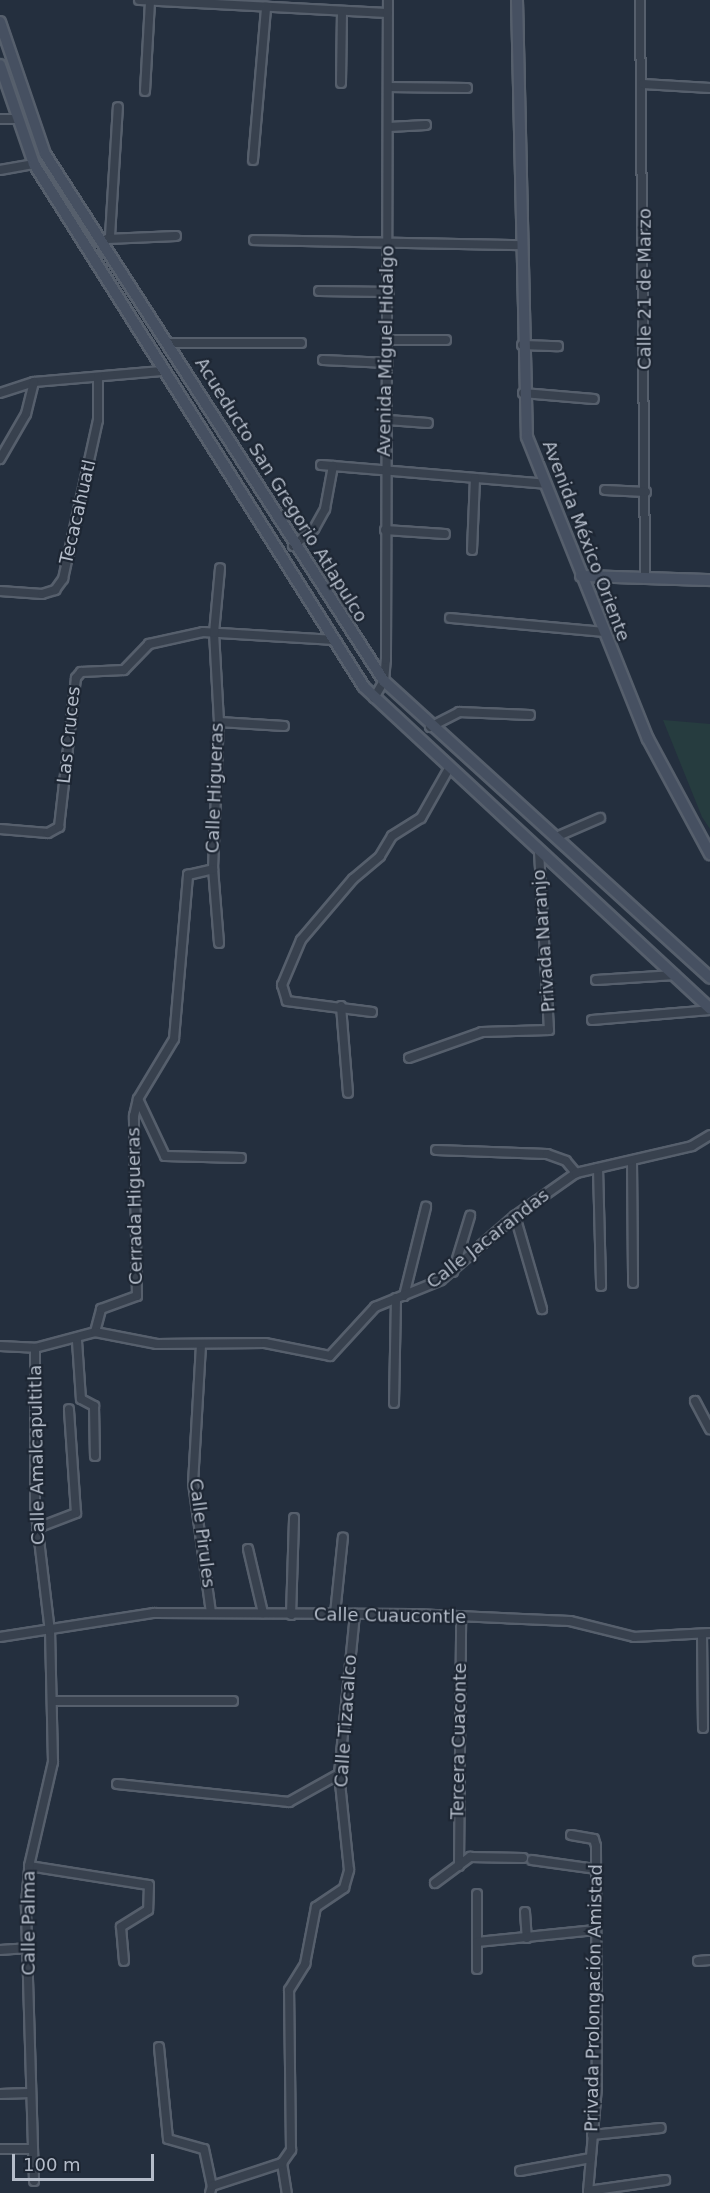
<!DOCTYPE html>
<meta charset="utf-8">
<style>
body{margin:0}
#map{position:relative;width:710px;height:2193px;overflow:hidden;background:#242f3e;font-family:"DejaVu Sans",sans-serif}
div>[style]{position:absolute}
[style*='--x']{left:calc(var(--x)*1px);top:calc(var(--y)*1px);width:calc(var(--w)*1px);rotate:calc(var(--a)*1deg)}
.green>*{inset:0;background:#263c3f}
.roads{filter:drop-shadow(2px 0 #565f6c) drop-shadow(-2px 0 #565f6c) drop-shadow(0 2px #565f6c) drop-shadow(0 -2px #565f6c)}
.street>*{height:8px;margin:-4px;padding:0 4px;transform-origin:4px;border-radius:4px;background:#38414e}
.secondary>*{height:10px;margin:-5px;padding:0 5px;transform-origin:5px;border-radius:5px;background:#465061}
span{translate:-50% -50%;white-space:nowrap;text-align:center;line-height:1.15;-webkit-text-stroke:4.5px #1d2633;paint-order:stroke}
.street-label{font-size:18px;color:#b4bcc9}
.scale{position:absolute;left:12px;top:2154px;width:142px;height:27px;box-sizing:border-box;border:3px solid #b4bcc9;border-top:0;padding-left:8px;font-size:18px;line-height:21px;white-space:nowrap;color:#b4bcc9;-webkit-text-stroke:4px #1d2633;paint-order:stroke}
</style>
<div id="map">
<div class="green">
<i style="clip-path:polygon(663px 720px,710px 724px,710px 829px,702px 817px)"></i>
</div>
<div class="roads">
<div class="street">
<i style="--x:139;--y:0;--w:249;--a:3"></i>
<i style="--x:640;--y:0;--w:578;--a:89.5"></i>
<i style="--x:341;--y:83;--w:72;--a:-89.2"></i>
<i style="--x:643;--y:84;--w:67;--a:3.4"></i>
<i style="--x:389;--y:87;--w:78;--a:0.7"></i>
<i style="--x:145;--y:91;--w:90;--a:-86.8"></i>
<i style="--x:0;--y:119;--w:18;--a:0"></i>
<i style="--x:389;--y:127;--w:37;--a:-3"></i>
<i style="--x:253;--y:160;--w:154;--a:-85.1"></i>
<i style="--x:0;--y:170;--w:35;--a:-10"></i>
<i style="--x:110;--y:236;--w:129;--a:-86.5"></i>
<i style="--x:107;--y:239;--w:69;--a:-2.5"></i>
<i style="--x:254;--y:240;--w:266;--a:1.1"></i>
<i style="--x:319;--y:291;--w:70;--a:0.8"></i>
<i style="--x:389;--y:340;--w:57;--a:0"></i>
<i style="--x:170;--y:343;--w:131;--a:0"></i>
<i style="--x:522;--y:345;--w:36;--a:2"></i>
<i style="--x:323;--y:360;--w:65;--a:2.6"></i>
<i style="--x:0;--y:393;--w:36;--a:-18"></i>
<i style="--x:34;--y:382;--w:128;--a:-4.9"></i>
<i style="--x:523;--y:393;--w:71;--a:4.8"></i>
<i style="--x:388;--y:420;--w:40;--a:4.3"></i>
<i style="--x:0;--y:459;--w:52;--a:-60"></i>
<i style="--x:26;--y:414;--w:33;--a:-76"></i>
<i style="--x:321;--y:465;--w:225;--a:4.8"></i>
<i style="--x:605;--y:490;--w:41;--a:2.8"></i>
<i style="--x:385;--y:530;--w:60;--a:3.8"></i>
<i style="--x:293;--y:546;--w:27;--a:-39"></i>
<i style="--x:314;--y:529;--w:23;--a:-61"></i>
<i style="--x:325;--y:509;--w:44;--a:-79.5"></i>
<i style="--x:472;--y:550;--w:72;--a:-87.6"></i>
<i style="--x:0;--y:591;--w:42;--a:4.1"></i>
<i style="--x:42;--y:594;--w:14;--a:-17"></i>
<i style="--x:55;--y:590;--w:14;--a:-54"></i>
<i style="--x:63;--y:579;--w:163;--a:-77.6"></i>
<i style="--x:98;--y:420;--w:43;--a:-90"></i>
<i style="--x:450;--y:618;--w:154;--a:5.2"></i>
<i style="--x:374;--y:698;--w:20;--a:-60"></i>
<i style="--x:384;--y:681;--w:21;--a:-85"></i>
<i style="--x:386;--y:660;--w:660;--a:-89.83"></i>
<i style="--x:219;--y:722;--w:65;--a:3.5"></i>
<i style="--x:430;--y:727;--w:33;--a:-27"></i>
<i style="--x:459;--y:712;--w:71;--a:2.4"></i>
<i style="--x:0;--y:829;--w:48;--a:4.8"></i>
<i style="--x:48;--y:833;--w:13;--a:-29"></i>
<i style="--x:59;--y:827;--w:150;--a:-83.5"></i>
<i style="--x:76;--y:678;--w:8;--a:-50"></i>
<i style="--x:81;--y:672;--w:43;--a:-2.7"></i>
<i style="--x:124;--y:670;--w:36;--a:-46"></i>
<i style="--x:149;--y:644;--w:55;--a:-12.5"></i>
<i style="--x:203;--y:632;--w:132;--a:3.5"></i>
<i style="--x:556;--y:837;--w:48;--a:-23.4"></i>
<i style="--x:219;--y:943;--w:74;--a:-94.6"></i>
<i style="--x:213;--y:869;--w:147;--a:-87.7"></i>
<i style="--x:219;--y:722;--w:89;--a:-93.2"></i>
<i style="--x:214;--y:633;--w:65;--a:-84.7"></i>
<i style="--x:596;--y:980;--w:79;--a:-3.6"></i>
<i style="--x:341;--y:1006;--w:87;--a:85.4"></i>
<i style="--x:372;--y:1012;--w:86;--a:-172.6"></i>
<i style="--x:287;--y:1001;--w:17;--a:-107"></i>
<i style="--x:282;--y:985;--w:49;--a:-67.1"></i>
<i style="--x:301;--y:940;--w:80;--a:-49.6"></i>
<i style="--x:353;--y:879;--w:35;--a:-40"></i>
<i style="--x:380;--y:856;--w:23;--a:-59"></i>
<i style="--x:392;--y:836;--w:34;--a:-32"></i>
<i style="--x:421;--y:818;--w:55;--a:-60.6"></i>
<i style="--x:592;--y:1020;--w:118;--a:-4.8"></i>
<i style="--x:409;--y:1058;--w:77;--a:-19.6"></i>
<i style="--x:482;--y:1032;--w:67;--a:-1.7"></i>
<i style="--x:549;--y:1030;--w:178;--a:-93.2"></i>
<i style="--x:138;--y:1099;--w:63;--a:64.7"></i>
<i style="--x:165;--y:1156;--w:76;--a:1.5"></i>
<i style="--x:436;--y:1150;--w:111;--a:2.1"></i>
<i style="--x:547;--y:1154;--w:20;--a:20"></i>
<i style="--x:566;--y:1161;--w:16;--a:50"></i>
<i style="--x:632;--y:1161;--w:122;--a:89.5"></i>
<i style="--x:598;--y:1168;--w:118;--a:88.5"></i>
<i style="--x:515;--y:1216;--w:97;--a:73.8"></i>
<i style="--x:453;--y:1272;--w:59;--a:-73.1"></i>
<i style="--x:404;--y:1296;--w:92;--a:-76.1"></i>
<i style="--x:95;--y:1332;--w:24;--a:-75"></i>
<i style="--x:101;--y:1309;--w:38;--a:-20"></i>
<i style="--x:137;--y:1296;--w:180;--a:-91"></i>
<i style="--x:134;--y:1116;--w:17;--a:-77"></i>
<i style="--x:138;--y:1099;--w:70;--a:-59"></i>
<i style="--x:174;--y:1039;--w:165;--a:-85.1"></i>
<i style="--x:188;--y:875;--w:26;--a:-13"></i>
<i style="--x:77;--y:1341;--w:58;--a:86.1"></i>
<i style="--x:81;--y:1399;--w:15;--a:28"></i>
<i style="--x:94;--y:1406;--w:50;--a:88.9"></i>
<i style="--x:201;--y:1345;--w:138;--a:93.3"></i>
<i style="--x:193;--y:1483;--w:131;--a:82.1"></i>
<i style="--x:0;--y:1346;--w:35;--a:3"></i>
<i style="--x:35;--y:1348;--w:62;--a:-14.9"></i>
<i style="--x:95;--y:1332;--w:63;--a:11"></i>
<i style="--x:157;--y:1344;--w:108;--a:-0.5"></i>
<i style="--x:265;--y:1343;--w:66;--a:11.3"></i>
<i style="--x:330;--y:1356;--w:67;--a:-47.4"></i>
<i style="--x:375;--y:1307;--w:71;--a:-22.2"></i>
<i style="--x:441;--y:1280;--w:98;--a:-40.9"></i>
<i style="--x:515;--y:1216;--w:75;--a:-35.2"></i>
<i style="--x:576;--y:1173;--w:119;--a:-13.1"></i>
<i style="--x:692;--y:1146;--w:21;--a:-31"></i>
<i style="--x:695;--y:1401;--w:32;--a:62"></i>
<i style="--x:394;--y:1403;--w:105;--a:-88.9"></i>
<i style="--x:37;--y:1528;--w:42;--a:-21"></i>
<i style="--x:76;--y:1513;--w:104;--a:-93.9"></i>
<i style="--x:248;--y:1549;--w:66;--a:76.8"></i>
<i style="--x:335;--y:1614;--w:77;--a:-84.1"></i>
<i style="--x:291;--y:1615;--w:97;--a:-88.2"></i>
<i style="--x:702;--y:1634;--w:94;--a:89.4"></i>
<i style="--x:0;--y:1637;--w:156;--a:-8.9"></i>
<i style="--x:154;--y:1613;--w:260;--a:0.2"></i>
<i style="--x:414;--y:1614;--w:156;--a:2.6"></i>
<i style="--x:570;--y:1621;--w:66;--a:14"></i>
<i style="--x:634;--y:1637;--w:76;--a:-3"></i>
<i style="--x:53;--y:1701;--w:180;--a:0"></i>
<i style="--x:117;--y:1784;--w:173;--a:6"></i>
<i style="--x:289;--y:1802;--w:57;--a:-29.2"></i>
<i style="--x:571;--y:1835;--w:23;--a:10"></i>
<i style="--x:594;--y:1839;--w:7;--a:74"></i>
<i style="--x:596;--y:1846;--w:241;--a:89.8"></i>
<i style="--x:597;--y:2087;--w:106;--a:94.9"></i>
<i style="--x:532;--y:1860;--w:65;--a:8"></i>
<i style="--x:29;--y:1866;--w:121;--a:9"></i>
<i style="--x:149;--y:1885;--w:25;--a:92"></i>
<i style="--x:148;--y:1910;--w:32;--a:148"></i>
<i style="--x:121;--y:1927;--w:34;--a:85"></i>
<i style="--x:459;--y:1866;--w:250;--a:-89.5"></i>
<i style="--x:435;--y:1883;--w:44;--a:-36.6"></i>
<i style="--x:470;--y:1857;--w:53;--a:1.1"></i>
<i style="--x:477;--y:1894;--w:75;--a:90"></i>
<i style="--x:525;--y:1912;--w:26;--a:86"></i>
<i style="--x:477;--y:1942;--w:119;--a:-5.8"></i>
<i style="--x:0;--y:1950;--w:27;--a:-4"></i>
<i style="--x:698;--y:1961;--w:12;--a:-5"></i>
<i style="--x:159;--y:2047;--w:92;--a:84.4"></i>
<i style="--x:168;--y:2139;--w:37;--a:16"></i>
<i style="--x:204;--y:2149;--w:38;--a:78"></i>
<i style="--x:0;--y:2094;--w:30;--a:-2"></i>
<i style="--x:592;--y:2135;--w:69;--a:-5.8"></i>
<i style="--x:0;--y:2149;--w:31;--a:0"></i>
<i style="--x:282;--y:2163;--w:30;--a:81"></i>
<i style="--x:520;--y:2171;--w:72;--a:-10.4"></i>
<i style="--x:34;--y:2181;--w:277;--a:-91.7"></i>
<i style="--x:26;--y:1904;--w:38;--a:-85"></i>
<i style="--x:29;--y:1866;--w:107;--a:-77"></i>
<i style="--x:53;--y:1762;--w:130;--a:-91.3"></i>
<i style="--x:50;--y:1632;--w:127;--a:-96.8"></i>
<i style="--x:35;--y:1506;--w:158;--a:-90"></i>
<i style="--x:588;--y:2191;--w:78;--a:-8.1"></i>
<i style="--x:210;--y:2193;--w:7;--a:-74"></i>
<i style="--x:212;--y:2186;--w:74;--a:-18.2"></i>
<i style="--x:282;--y:2163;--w:16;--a:-55"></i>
<i style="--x:291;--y:2150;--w:160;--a:-90.7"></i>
<i style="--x:289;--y:1990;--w:31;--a:-58"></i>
<i style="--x:305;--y:1964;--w:58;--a:-79.1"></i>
<i style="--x:316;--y:1907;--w:34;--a:-34"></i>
<i style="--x:344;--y:1888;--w:19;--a:-74"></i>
<i style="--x:349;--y:1870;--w:97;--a:-95.9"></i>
<i style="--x:339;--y:1774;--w:161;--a:-84.3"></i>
</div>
<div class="secondary">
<i style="--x:517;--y:0;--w:437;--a:88.7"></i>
<i style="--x:527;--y:437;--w:325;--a:68.2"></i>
<i style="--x:648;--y:739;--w:131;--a:61.7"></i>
<i style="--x:0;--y:22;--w:139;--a:71.2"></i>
<i style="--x:45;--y:154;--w:627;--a:57.25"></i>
<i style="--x:384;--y:681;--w:441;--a:42.3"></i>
<i style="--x:0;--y:65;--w:105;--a:71"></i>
<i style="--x:34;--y:164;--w:618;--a:57.75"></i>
<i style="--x:364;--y:687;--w:473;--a:42.9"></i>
<i style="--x:581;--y:576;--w:129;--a:1.8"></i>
</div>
</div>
<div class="street-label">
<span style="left:645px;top:289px;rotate:-90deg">Calle 21 de Marzo</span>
<span style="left:386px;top:351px;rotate:-89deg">Avenida Miguel Hidalgo</span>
<span style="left:281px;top:490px;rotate:58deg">Acueducto San Gregorio Atlapulco</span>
<span style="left:78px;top:512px;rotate:-77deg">Tecacahuatl</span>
<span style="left:586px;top:541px;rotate:69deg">Avenida México Oriente</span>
<span style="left:69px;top:735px;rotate:-84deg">Las Cruces</span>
<span style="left:215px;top:788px;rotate:-88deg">Calle Higueras</span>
<span style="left:544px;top:941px;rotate:-94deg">Privada Naranjo</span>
<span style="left:135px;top:1206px;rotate:-91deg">Cerrada Higueras</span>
<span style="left:488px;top:1239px;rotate:-38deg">Calle Jacarandas</span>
<span style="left:37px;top:1455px;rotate:-91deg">Calle Amalcapultitla</span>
<span style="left:202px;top:1533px;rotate:83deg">Calle Pirules</span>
<span style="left:390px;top:1616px;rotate:1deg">Calle Cuaucontle</span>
<span style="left:346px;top:1721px;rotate:-86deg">Calle Tizacalco</span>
<span style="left:459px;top:1741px;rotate:-89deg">Tercera Cuaconte</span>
<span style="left:29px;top:1923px;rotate:-90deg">Calle Palma</span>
<span style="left:594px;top:1998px;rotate:-89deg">Privada Prolongación Amistad</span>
</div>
<div class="scale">100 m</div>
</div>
